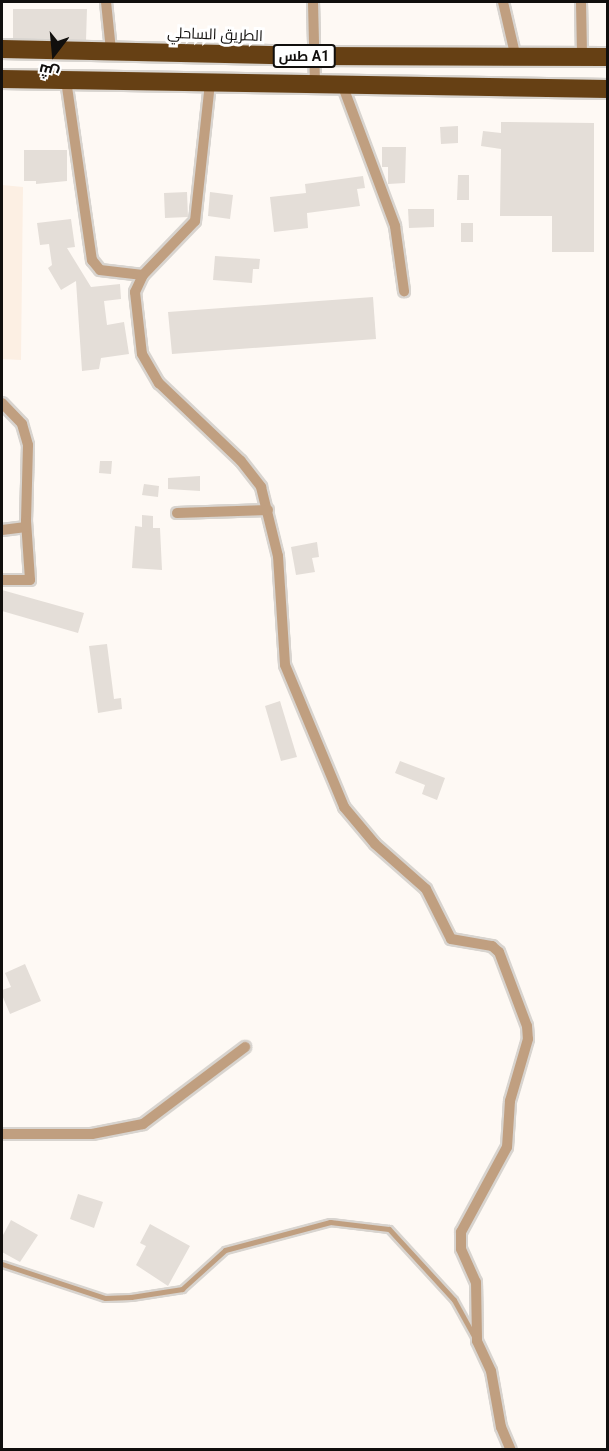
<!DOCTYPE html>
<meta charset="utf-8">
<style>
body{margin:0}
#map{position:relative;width:609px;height:1451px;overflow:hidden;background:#fef9f4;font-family:Roboto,Cairo,sans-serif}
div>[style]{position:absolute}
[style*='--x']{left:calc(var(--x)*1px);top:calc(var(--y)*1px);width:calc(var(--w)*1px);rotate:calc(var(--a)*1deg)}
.built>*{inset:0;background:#fcefe3}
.building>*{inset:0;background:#e4ded8}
.roads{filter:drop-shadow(2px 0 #d8d4cf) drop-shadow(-2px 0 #d8d4cf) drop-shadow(0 2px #d8d4cf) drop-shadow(0 -2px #d8d4cf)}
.lane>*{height:5px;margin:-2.5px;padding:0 2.5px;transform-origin:2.5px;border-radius:2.5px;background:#c09f80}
.street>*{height:10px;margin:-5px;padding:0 5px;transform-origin:5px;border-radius:5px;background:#c09f80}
.highway>*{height:18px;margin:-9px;padding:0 9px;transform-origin:9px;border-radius:9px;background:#664014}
span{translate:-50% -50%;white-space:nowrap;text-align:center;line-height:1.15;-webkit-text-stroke:6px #fff;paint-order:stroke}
.shield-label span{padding:2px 4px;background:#fff;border:2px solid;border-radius:4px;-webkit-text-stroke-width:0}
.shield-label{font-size:14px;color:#110f0d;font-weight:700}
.street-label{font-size:15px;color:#110f0d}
.frame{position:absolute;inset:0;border:3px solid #110f0d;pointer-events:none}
.north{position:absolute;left:24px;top:24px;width:60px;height:60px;-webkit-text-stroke:4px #fff;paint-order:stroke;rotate:196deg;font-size:16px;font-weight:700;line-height:24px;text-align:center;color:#110f0d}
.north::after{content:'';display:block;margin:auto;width:21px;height:27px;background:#110f0d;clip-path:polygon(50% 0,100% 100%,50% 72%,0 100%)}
</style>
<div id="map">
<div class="built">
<i style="clip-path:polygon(2px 185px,23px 187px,21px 360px,2px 359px)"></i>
</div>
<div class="building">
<i style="clip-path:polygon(13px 9px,87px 9px,86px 40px,13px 38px)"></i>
<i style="clip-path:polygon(501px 122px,594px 123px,594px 252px,552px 252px,552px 216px,500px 216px,501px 149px,481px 146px,483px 131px,501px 133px)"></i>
<i style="clip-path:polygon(458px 126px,458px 143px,441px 144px,440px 127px)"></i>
<i style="clip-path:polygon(382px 147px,406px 147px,405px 183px,388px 184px,388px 167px,382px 167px)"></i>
<i style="clip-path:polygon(24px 150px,67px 150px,67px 181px,36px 184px,36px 181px,24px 181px)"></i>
<i style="clip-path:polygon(458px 175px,469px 175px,469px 200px,457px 200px)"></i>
<i style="clip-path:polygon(363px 176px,365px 188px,357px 189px,360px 206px,307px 213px,308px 228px,274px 232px,270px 197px,306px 193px,305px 184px)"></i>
<i style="clip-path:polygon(187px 192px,188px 217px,165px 218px,164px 193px)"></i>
<i style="clip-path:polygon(210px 192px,233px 195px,230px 219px,208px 216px)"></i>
<i style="clip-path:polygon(408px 209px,434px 209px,434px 227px,409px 228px)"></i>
<i style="clip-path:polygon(71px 219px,75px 247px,67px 248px,91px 287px,120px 284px,121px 299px,104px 301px,107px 325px,124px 322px,129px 354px,101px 358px,99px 369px,82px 371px,76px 281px,61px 290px,48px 268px,52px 265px,49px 244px,40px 245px,37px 223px)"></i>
<i style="clip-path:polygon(461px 223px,473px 223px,473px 242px,461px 242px)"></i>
<i style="clip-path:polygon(215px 256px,260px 259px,259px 269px,253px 269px,252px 283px,213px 280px)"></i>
<i style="clip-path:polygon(373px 297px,376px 339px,172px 354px,168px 312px)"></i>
<i style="clip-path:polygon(100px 461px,112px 461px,111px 474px,99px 473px)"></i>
<i style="clip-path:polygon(200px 476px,200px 491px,168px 489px,168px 478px)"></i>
<i style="clip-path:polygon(144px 484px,159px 486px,158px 497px,142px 495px)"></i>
<i style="clip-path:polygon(142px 515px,153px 516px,153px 528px,160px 528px,162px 570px,132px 568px,135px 526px,142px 527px)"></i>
<i style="clip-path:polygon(317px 542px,319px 557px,312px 558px,315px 572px,296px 575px,291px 547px)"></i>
<i style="clip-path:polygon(2px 590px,84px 613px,78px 633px,2px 611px)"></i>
<i style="clip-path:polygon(107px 644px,114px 699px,121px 698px,122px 709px,98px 713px,89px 646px)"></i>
<i style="clip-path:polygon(280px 701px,297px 757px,281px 761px,265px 706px)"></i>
<i style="clip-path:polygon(400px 761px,445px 778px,437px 800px,422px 794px,425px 785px,395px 773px)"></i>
<i style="clip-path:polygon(25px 964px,41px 1001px,10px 1014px,2px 995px,2px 990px,11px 987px,5px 973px)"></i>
<i style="clip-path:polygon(78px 1194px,103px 1202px,94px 1228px,70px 1219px)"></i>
<i style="clip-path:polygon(11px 1220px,38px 1235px,20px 1262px,2px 1252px,2px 1237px)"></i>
<i style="clip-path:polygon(150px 1224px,190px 1246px,168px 1286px,136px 1265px,146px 1246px,140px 1243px)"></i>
</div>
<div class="roads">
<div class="lane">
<i style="--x:2;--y:1264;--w:108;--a:18.3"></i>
<i style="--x:105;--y:1298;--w:26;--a:-2"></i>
<i style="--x:131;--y:1297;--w:52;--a:-8.9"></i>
<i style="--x:182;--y:1289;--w:58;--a:-42.2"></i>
<i style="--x:225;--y:1250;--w:109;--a:-14.9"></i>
<i style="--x:330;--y:1222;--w:59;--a:6.8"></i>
<i style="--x:389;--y:1229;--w:96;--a:47.5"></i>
<i style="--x:454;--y:1300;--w:43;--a:61.1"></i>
</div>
<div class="street">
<i style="--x:106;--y:2;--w:48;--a:84.1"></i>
<i style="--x:313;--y:2;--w:82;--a:88.6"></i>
<i style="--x:503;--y:2;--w:53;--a:77"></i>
<i style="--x:581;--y:2;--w:54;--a:88.9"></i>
<i style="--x:66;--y:80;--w:182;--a:81.8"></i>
<i style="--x:92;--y:260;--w:13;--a:51"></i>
<i style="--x:100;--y:270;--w:43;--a:6.6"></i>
<i style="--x:210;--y:83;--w:139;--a:96.2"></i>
<i style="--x:195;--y:221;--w:75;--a:133.9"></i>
<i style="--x:143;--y:275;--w:19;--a:115"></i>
<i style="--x:135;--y:292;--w:62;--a:83.6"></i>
<i style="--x:142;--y:354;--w:34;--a:60"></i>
<i style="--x:159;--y:383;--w:113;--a:43.6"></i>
<i style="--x:241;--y:461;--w:33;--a:52"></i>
<i style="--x:261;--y:487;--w:71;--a:76.2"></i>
<i style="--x:278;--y:556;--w:109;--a:86.3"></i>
<i style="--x:285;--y:665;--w:154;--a:67.4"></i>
<i style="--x:344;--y:807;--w:48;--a:50"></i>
<i style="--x:375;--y:844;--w:68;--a:41.4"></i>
<i style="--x:426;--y:889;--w:56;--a:63.4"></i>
<i style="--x:451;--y:939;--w:42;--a:9.7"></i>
<i style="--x:492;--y:946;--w:9;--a:41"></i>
<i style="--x:499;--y:952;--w:79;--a:69.3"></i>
<i style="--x:527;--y:1026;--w:13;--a:86"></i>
<i style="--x:528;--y:1039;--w:65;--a:106.2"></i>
<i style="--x:510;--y:1101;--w:46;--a:93.7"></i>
<i style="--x:507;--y:1147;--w:97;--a:118.4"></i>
<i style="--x:461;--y:1232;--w:17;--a:90"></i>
<i style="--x:461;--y:1249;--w:36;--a:66"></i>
<i style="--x:476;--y:1282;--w:59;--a:89"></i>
<i style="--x:477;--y:1341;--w:33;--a:65"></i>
<i style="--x:491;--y:1371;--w:57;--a:79.9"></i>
<i style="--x:501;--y:1427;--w:25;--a:67"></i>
<i style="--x:342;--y:84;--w:152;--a:69.5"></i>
<i style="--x:395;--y:226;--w:66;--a:82.1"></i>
<i style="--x:2;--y:403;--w:29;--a:46"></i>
<i style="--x:22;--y:424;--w:22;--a:74"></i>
<i style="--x:28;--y:445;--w:76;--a:91.5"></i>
<i style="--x:26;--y:521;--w:59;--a:86.1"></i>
<i style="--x:30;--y:580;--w:28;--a:180"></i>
<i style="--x:177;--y:513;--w:91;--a:-1.9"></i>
<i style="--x:2;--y:530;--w:24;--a:-7"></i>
<i style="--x:26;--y:527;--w:6;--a:-90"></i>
<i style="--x:2;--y:1134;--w:90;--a:0"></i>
<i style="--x:92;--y:1134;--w:52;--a:-11.1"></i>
<i style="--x:143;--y:1124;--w:128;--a:-37"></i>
</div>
<div class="highway">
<i style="--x:2;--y:49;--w:313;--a:1.3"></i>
<i style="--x:315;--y:56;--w:293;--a:0.2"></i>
<i style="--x:2;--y:79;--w:606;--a:0.95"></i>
</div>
</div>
<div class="shield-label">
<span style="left:304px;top:56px">طس A1</span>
</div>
<div class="street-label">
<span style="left:215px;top:35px;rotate:2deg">الطريق الساحلي</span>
</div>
<div class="frame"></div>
<div class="north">ش</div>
</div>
